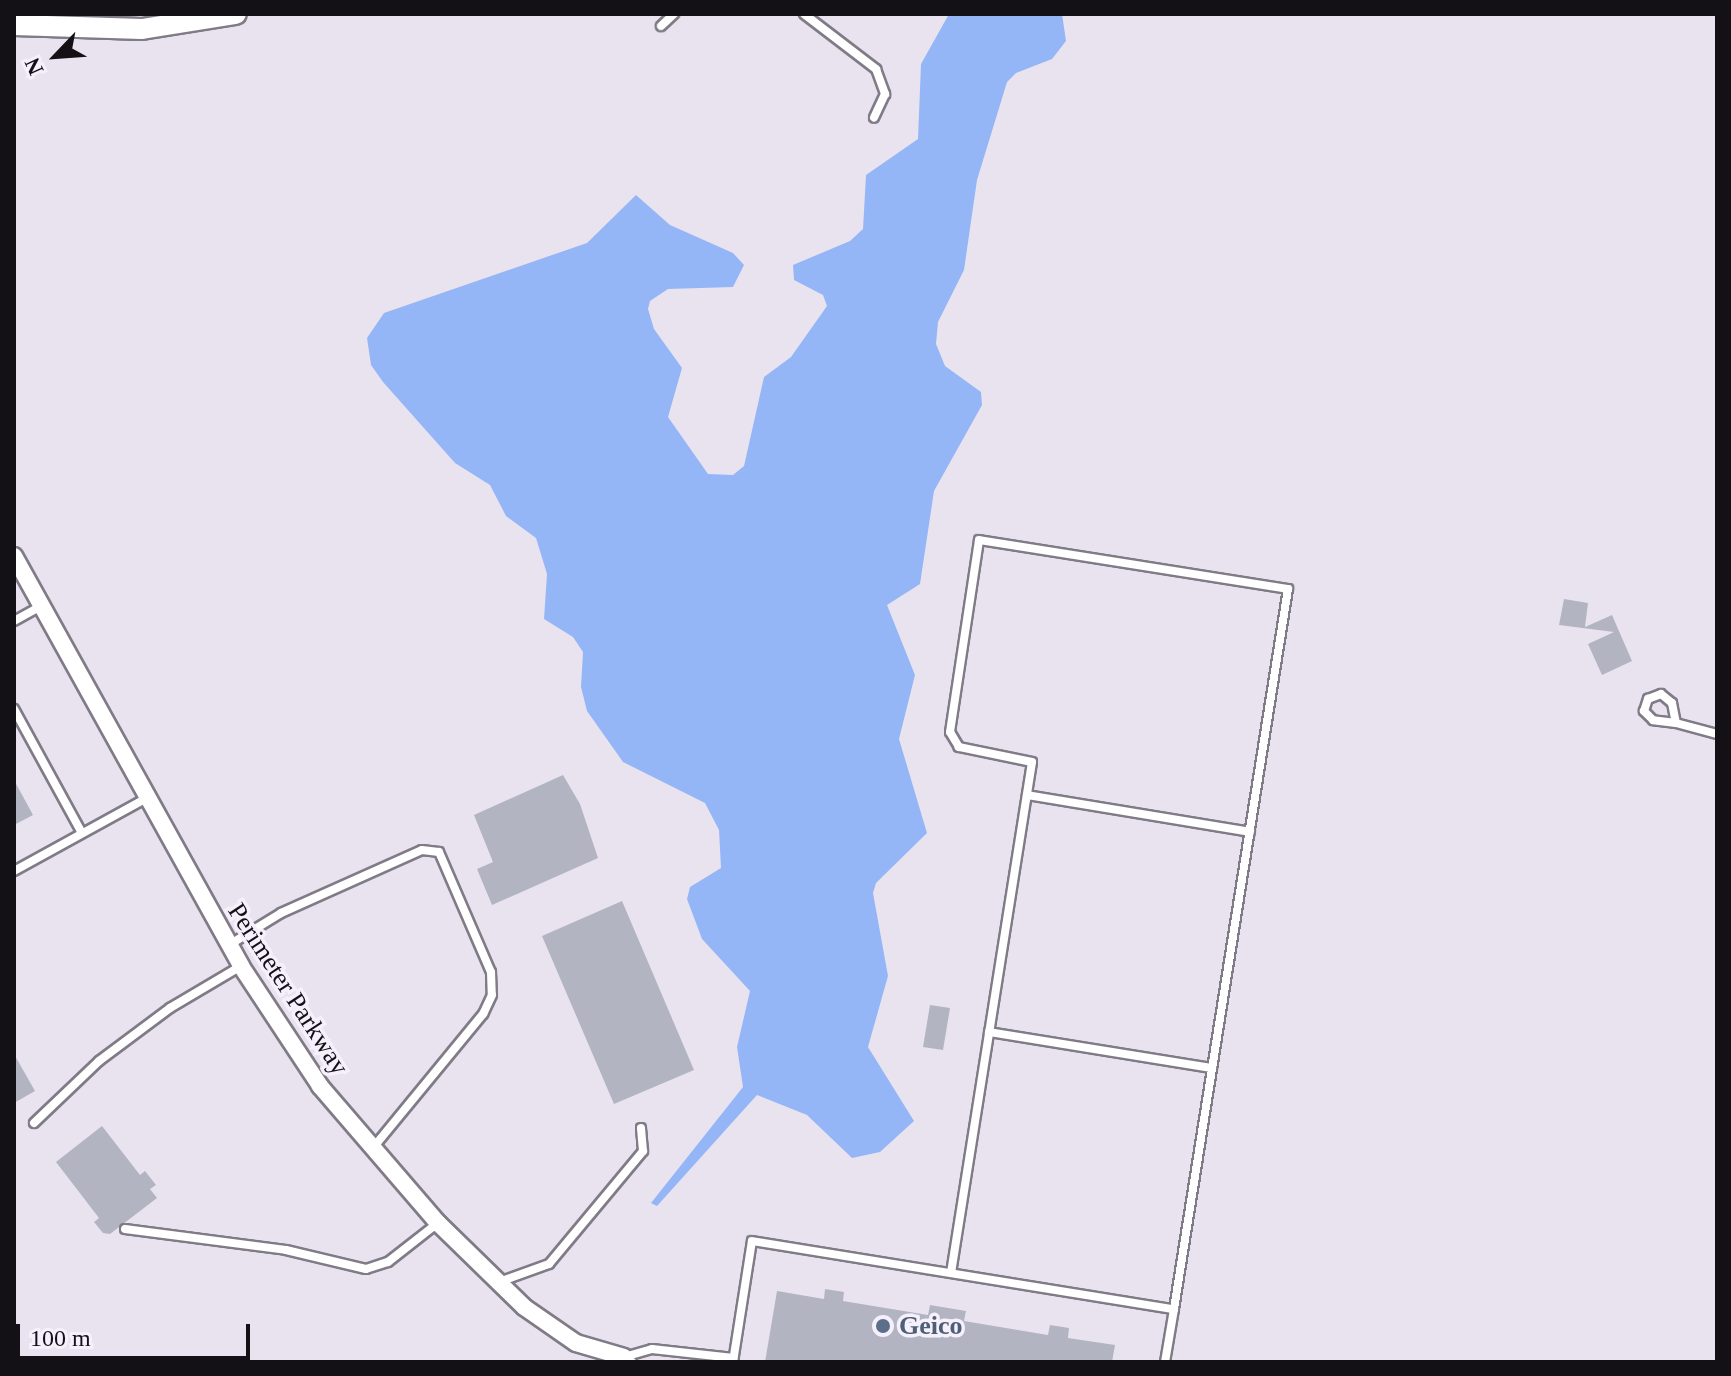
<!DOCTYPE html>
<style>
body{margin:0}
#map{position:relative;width:1731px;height:1376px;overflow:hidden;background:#e9e3ef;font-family:Georgia,serif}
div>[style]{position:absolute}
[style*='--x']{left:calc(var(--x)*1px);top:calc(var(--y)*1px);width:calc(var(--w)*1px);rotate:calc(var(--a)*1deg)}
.water>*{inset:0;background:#95b6f6}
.building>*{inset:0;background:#b3b4c1}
.roads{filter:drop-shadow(2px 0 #807b86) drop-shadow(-2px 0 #807b86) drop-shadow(0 2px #807b86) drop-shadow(0 -2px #807b86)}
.service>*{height:8px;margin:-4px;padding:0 4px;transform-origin:4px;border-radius:4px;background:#fff}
.minor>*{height:16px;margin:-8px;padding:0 8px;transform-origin:8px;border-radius:8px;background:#fff}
.tertiary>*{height:20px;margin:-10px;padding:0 10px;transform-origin:10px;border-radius:10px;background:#fff}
.dots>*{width:22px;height:22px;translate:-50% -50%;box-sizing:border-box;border:4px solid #f6f0fd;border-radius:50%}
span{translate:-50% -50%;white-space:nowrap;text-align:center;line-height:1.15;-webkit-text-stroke:7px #f6f0fd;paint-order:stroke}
.street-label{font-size:26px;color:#131115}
.service-label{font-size:26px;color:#4e5e75;font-weight:700}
.left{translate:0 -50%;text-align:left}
.frame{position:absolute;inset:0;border:16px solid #131115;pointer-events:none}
.north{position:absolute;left:16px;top:16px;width:80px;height:80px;-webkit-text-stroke:6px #f6f0fd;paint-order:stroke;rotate:245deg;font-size:22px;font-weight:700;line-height:32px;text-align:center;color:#131115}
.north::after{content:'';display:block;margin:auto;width:28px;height:36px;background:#131115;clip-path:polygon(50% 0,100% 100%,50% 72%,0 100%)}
.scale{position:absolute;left:16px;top:1324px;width:234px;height:36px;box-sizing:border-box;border:4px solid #131115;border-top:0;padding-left:10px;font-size:24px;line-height:28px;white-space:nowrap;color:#131115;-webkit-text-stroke:6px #f6f0fd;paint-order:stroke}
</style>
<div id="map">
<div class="water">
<i style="clip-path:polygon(949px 14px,1062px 14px,1066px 41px,1052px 59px,1016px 73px,1007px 82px,977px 180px,964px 270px,938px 322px,936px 344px,945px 366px,981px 392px,982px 405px,934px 491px,920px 584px,887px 605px,915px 675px,899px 739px,927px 833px,876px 883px,873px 893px,888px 976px,868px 1047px,914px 1121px,880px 1152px,852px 1158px,807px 1115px,757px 1095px,657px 1206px,651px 1203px,743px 1087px,737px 1047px,750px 991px,702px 939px,687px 899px,690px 887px,721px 868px,719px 830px,705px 803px,623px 762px,587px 711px,581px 687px,583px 652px,573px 637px,544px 619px,547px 574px,536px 538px,506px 516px,490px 485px,455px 463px,383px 382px,371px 365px,367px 338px,384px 313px,587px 243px,636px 195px,670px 225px,733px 253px,744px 265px,733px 287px,668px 289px,650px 301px,648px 309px,654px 329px,682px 368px,668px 417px,708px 474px,733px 475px,744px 466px,764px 377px,791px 357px,827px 306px,823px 295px,794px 280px,793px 265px,850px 241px,863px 229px,866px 175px,918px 139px,921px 64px)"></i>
</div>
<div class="building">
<i style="clip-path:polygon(1564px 599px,1588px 603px,1585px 627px,1612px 615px,1632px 661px,1602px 675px,1588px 644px,1614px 632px,1559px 625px)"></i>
<i style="clip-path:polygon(563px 775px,580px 804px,598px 858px,492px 905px,477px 869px,493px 862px,474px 815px)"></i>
<i style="clip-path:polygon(14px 780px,33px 815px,14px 825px)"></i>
<i style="clip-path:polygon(622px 901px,694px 1070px,614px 1104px,542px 936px)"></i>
<i style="clip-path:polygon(930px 1005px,950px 1008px,943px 1050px,923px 1047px)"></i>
<i style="clip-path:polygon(14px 1054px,35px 1091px,14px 1103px)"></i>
<i style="clip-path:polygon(102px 1126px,140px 1175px,145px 1171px,156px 1185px,150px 1189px,157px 1198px,110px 1234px,103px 1233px,94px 1222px,99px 1218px,56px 1162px)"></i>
<i style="clip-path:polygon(825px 1289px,844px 1292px,843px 1301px,928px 1315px,930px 1305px,966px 1311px,964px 1321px,1048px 1335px,1050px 1325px,1069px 1328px,1068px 1338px,1115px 1345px,1112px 1362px,765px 1362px,777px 1291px,824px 1299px)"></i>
</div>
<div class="roads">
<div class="service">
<i style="--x:804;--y:14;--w:91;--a:37.4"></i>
<i style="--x:876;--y:69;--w:27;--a:70"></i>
<i style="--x:885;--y:94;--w:26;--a:115"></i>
<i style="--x:661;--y:26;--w:18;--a:-43"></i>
<i style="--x:14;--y:621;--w:31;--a:-29"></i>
<i style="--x:1661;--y:694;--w:14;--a:39"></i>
<i style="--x:1672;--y:703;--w:20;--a:79"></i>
<i style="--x:1676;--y:723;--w:23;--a:-173"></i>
<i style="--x:1653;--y:720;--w:13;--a:-135"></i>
<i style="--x:1644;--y:711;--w:13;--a:-72"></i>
<i style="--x:1648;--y:699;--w:14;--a:-21"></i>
<i style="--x:14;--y:709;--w:141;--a:61.3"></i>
<i style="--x:1676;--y:723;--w:42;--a:15"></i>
<i style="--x:1027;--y:795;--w:226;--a:9.4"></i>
<i style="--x:14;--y:871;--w:152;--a:-28.8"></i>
<i style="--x:229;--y:945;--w:61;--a:-31.6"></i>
<i style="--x:281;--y:913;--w:154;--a:-24.1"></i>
<i style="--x:422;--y:850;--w:17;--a:7"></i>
<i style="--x:439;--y:852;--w:131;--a:66.6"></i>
<i style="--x:491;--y:972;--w:23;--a:88"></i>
<i style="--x:492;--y:995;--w:21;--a:115"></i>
<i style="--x:483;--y:1014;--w:175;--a:129.4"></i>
<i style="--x:989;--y:1032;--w:226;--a:9.2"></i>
<i style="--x:34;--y:1123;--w:90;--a:-43.6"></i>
<i style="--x:99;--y:1061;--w:89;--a:-36.7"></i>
<i style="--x:170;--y:1008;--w:82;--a:-30.6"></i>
<i style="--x:125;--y:1229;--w:162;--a:7.4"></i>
<i style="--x:286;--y:1250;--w:82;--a:13.4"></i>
<i style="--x:366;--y:1269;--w:23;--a:-18"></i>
<i style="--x:388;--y:1262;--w:63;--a:-38"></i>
<i style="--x:951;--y:1273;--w:517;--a:-80.99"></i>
<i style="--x:1032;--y:762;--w:75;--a:-168.4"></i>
<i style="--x:959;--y:747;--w:17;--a:-121"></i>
<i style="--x:950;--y:732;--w:194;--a:-81.4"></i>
<i style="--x:979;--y:540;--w:313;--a:9"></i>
<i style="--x:1288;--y:589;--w:729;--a:99"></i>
<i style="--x:499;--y:1282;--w:53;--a:-19.8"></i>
<i style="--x:549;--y:1264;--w:147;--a:-50.2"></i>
<i style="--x:643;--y:1151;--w:23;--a:-95"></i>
<i style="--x:632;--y:1362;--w:9;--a:-148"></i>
<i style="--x:624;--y:1357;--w:29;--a:-16"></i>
<i style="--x:652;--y:1349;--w:82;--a:6.3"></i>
<i style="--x:733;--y:1362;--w:122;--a:-81.1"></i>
<i style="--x:752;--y:1241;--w:427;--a:9.2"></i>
<i style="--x:1174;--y:1309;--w:54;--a:99.6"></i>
</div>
<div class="minor">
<i style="--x:14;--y:556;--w:469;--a:61"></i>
<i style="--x:241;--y:966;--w:144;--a:56.6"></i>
<i style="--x:320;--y:1086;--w:181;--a:49.3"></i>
<i style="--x:438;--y:1223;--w:120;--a:44.3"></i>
<i style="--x:524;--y:1307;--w:63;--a:34.7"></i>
<i style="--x:576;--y:1343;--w:50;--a:16.3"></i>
</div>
<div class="tertiary">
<i style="--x:14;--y:25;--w:128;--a:1.8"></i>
<i style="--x:142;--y:29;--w:95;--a:-9.1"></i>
</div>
</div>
<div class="dots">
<i style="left:883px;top:1326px;background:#5c6f8a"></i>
</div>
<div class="street-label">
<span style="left:288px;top:989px;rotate:57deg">Perimeter Parkway</span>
</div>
<div class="service-label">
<span class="left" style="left:899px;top:1326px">Geico</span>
</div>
<div class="frame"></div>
<div class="north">N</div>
<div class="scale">100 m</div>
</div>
